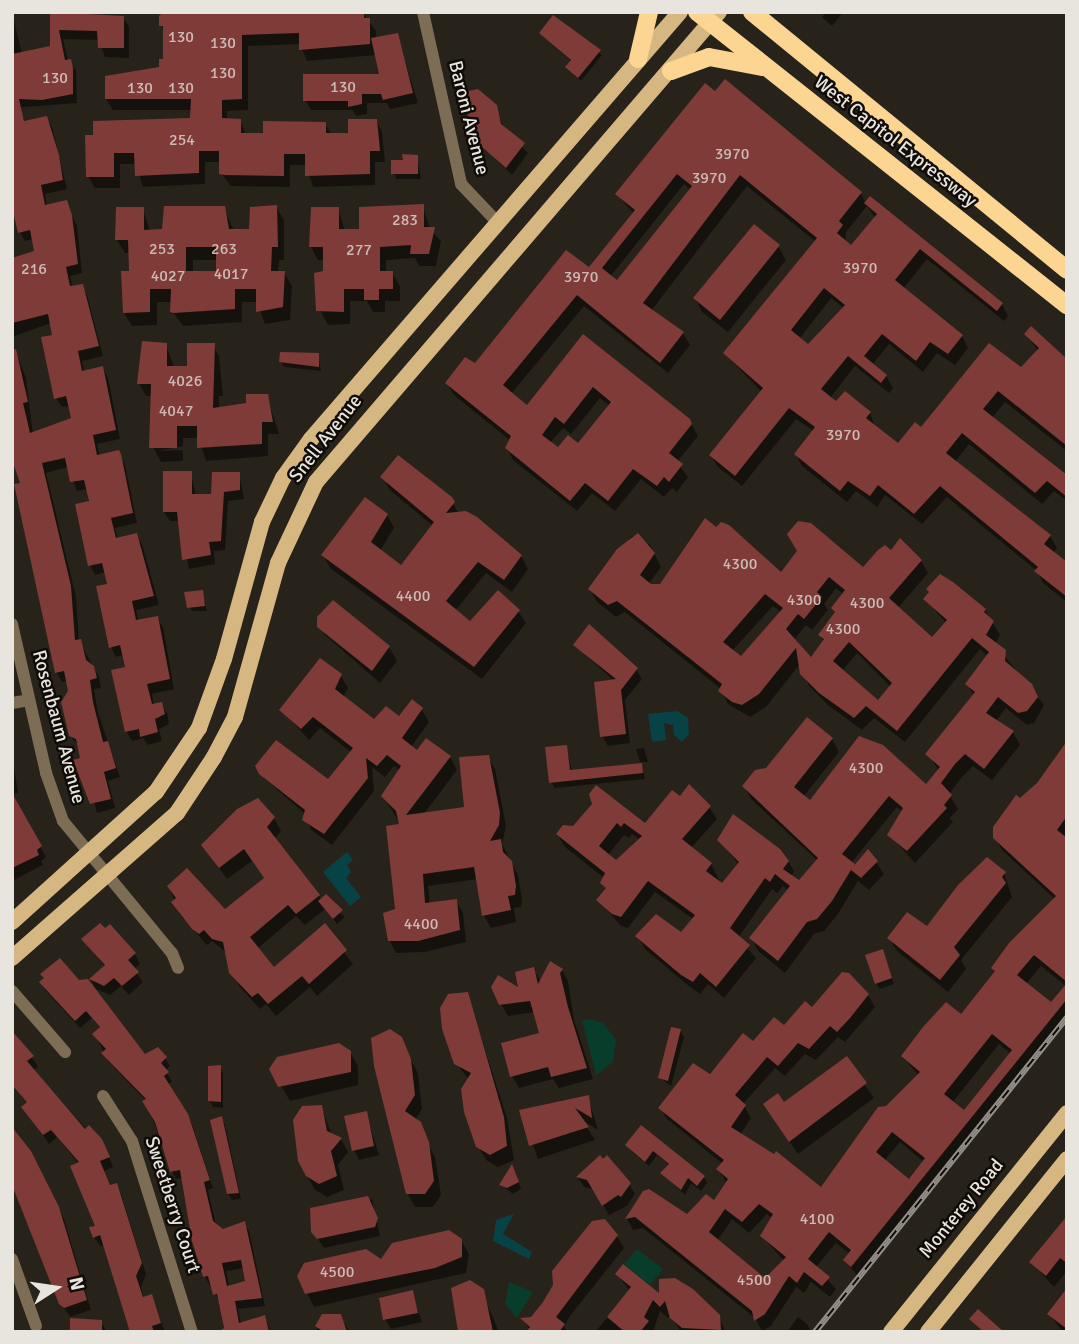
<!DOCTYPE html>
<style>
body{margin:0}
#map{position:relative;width:1079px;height:1344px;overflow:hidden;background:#28231a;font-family:Signika,sans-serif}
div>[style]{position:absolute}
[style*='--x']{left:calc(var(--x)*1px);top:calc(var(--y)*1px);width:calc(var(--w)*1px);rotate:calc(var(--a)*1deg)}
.green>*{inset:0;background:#093d2b}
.water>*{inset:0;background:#074247}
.shadow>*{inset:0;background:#0007}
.building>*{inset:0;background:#7e3b38}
.minor>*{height:12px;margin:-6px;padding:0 6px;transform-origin:6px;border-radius:6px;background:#7c6d54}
.major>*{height:16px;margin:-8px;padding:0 8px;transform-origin:8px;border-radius:8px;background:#d7b781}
.highway>*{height:18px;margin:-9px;padding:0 9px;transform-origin:9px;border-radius:9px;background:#fcd593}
.rail>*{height:6px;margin-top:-3px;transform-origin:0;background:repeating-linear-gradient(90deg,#0f0c08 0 10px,#949089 0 20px);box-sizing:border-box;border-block:2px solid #949089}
span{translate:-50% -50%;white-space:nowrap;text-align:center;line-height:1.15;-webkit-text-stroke:5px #0f0c08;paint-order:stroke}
.number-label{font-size:16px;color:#cebab4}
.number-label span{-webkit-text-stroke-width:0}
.street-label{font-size:19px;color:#e8e4de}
.frame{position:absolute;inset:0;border:14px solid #e8e4de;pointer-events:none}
.north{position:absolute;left:21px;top:1253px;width:70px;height:70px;-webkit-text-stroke:5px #0f0c08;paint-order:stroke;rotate:78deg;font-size:19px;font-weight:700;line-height:28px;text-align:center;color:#e8e4de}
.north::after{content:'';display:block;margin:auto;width:24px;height:32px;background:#e8e4de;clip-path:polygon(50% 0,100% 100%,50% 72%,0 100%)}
</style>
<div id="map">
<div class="green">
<i style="clip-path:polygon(589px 1019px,603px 1023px,616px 1040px,613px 1062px,596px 1075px,582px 1020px)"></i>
<i style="clip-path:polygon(637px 1249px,663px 1269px,650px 1285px,624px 1264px)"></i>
<i style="clip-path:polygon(509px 1282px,533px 1292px,517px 1318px,505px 1304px)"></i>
</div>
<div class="water">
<i style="clip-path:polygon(677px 711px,688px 718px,689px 734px,682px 742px,674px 735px,673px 725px,664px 723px,666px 740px,652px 742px,648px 714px)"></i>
<i style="clip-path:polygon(347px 852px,353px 860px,347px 865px,351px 872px,346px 878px,361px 897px,350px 906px,323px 872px)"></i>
<i style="clip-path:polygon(514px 1214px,503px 1234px,532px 1252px,529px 1259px,493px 1241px,496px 1220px)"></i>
</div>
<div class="shadow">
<i style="clip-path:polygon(12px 12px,22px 54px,51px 47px,53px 12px,123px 17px,129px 27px,129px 58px,105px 57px,99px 40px,63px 39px,68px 61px,76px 70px,77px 103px,12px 108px)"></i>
<i style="clip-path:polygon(826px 12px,843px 12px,832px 26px,822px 17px)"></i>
<i style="clip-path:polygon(363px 13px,376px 31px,376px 39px,397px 35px,418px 103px,390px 109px,387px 103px,367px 103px,367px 114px,356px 116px,352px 110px,311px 110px,305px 100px,382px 75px,377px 55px,307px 61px,300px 44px,248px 46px,248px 110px,227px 111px,227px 120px,240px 120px,246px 135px,325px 123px,331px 134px,350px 135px,376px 120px,382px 132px,385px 162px,375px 162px,375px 185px,313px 187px,306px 165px,290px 165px,290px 187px,231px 186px,221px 173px,221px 162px,205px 162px,205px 184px,143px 187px,136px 164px,120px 164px,120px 188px,95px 188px,88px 176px,86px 137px,192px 120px,192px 110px,113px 110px,106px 99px,160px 69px,165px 61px,165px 33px,161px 25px)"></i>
<i style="clip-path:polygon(554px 17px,602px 55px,581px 81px,567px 67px,572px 62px,541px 34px)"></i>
<i style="clip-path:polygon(evenodd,705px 85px,861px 194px,866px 203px,1002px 304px,1008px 316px,1004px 321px,927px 259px,903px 289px,962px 336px,968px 348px,955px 365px,937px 353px,923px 372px,889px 344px,872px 365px,886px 376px,893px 388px,889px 393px,855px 366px,830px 398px,836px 403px,870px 413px,875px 427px,898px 446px,1021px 370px,1038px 351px,1026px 334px,1067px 362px,1067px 451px,1005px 402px,992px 418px,1067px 477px,1067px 501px,1054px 491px,1042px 504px,969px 444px,955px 462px,1050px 536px,1057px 548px,1053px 553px,1067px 564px,1067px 602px,1043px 583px,1037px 571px,947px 497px,922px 524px,885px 495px,877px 507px,856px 491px,847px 502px,802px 466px,796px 455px,814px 431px,796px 419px,742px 486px,718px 467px,711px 456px,762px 392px,725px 354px,816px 242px,747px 186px,651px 311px,683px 333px,690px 345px,668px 373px,584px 306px,511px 394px,527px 407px,583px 337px,689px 420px,698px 436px,677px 462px,688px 477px,677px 492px,672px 488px,664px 497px,641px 479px,615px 511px,592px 493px,577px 511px,513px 460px,507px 448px,511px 441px,454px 395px,447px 383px,476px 365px,589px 269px,634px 214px,617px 194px,705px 85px,684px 184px,691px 190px,618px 283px,610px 277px,684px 184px,705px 85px,867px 206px,876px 218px,852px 248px,845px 242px,846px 232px,867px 206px,705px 85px,831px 298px,844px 308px,808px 346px,800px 338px,831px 298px,705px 85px,600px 398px,610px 406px,578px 446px,558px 449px,550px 443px,563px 428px,571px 434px,600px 398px)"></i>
<i style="clip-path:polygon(495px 106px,504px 128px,528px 153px,512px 175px,475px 138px)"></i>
<i style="clip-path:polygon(21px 114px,26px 122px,46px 117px,52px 127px,67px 189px,45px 194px,47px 206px,66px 202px,77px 226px,82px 273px,70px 276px,73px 287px,82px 286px,87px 295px,103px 356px,82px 361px,84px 372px,103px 368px,108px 378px,120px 439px,97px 444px,100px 456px,118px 452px,125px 465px,137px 523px,115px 528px,118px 539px,136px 535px,142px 544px,159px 605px,136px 610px,139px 622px,157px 618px,163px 627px,174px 689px,152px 694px,154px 705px,161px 704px,167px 713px,169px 724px,159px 729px,162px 741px,148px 745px,143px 738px,132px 741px,126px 731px,127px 668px,124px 655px,116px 657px,111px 647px,106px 572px,95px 575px,90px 565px,88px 489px,77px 491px,68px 467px,46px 473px,76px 597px,79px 641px,99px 677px,101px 688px,94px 689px,98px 713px,120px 777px,108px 781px,115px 808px,97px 813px,80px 747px,70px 736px,68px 681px,62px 682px,56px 672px,23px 484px,19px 469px,12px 464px,12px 342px,26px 378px,33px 434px,73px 419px,70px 406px,62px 407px,56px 398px,51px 323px,12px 337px,12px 270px,36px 252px,33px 239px,25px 241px,20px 232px)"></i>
<i style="clip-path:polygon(417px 157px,421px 179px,396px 179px,393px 162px)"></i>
<i style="clip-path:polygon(423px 206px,430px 229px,441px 241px,436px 266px,419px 266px,415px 258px,386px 260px,386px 273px,392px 273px,400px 286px,400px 301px,385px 301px,385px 312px,373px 312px,367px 301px,350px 301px,350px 324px,328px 325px,321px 312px,317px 273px,325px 273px,325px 260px,318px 260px,311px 247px,338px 209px,345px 231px,361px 231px)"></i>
<i style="clip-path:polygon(evenodd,276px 207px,284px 220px,284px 260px,279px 260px,278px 273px,284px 273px,292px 286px,290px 320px,265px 324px,257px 302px,242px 302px,242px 322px,183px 326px,172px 311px,172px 302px,157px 302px,157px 325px,132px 326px,124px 313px,122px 273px,131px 273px,130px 253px,125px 253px,117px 240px,143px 209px,150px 231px,164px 231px,224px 208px,234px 231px,251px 231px,276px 207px,193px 260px,218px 260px,217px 273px,193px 273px,193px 260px)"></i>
<i style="clip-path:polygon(778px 246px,786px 260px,728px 332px,702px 312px,695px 298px)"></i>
<i style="clip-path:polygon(212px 343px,219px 356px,223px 396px,219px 396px,219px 409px,248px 405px,267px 396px,279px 434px,268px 434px,268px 456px,206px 461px,199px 438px,183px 438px,183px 446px,158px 451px,183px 450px,183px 461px,161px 462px,154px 449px,153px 396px,146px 396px,139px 383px,166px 345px,174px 367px,189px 368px)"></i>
<i style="clip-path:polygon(318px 354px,321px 371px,284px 367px,281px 362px)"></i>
<i style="clip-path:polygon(191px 473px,196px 496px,213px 496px,239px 474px,244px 499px,228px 501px,225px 550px,214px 551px,215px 564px,189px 569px,179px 521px,170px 521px,164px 512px)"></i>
<i style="clip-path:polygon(383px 477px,450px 498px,459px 514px,521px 556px,528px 569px,512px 592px,486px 573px,455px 611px,470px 624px,518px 611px,526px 623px,482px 679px,330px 568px,323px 555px,387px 515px,394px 528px,380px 551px,401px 567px,433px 526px,390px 490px)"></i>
<i style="clip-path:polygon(evenodd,632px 536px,650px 545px,661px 567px,647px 586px,863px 570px,891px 552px,921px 561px,928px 573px,898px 608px,933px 640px,946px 623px,925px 599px,940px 576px,985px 610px,1000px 635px,995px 644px,1044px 705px,1034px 723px,1027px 725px,1006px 708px,996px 721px,1013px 732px,1020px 745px,992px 780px,973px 766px,962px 777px,949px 794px,958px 809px,950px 818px,953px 822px,915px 863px,890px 835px,903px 812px,897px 807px,851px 863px,855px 867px,876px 862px,884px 874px,869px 890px,858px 881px,838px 914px,824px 931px,814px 934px,785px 973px,758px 951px,751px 938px,789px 891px,783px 886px,777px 893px,772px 889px,738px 938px,756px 958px,724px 998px,708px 984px,700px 994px,690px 987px,645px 949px,638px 936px,681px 934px,693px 919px,655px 892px,628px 928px,621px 926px,598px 900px,606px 891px,604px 878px,565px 847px,558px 835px,574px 828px,594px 804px,645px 826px,680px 799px,709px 807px,717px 819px,691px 848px,711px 864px,722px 886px,739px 865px,719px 840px,787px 859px,794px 871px,791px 877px,799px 882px,818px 861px,751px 799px,744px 786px,767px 769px,832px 739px,839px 752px,803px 797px,810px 803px,926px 786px,939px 771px,928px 754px,974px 695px,967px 684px,988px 656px,980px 649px,905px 742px,874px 718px,862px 730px,828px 705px,809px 686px,800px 664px,766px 707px,750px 717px,728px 704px,721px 689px,625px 612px,616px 617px,597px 602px,590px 589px,632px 536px,836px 588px,844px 595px,833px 609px,836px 614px,820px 635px,824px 642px,811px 660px,794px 640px,806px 625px,812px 630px,828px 610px,824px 604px,836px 588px,632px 536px,773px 606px,781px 612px,741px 658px,732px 651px,773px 606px,632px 536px,857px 653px,891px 687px,879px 702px,842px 671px,857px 653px,632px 536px,632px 834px,640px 840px,616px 862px,608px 855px,624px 835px,629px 838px,632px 834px)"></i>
<i style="clip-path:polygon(202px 592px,207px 611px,192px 611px,189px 605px)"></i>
<i style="clip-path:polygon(333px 603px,389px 647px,397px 661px,380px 683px,325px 635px,317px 622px)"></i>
<i style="clip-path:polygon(575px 645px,636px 669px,642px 679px,625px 700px,630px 743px,608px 746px,602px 736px,614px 681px)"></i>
<i style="clip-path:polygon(341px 676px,348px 688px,343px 697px,374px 721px,422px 710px,429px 722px,411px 747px,417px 753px,427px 741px,450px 757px,457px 770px,423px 815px,466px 808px,488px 757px,495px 769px,506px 826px,502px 844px,518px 875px,522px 900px,521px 907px,514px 908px,516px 922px,491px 928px,484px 916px,478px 879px,428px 886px,430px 904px,456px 901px,463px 913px,466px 942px,425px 952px,396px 953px,389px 940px,397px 910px,401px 825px,383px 796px,400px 771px,394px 766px,385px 777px,372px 767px,374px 791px,332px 845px,311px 830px,305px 814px,264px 778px,257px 766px,329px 781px,352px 753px,320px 728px,309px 740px,282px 710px)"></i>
<i style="clip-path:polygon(evenodd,1067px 744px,1067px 1018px,858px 1277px,845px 1260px,850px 1254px,836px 1243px,816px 1267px,836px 1289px,830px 1297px,811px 1282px,804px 1293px,796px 1287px,771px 1326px,762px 1331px,755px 1318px,643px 1228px,633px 1230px,627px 1219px,644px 1192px,687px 1217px,715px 1203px,727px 1183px,718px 1170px,723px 1164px,667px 1119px,660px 1108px,753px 1043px,813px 1010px,868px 995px,875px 1007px,845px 1042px,838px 1037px,816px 1060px,805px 1054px,785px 1076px,775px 1068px,743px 1104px,751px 1118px,740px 1135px,822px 1190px,919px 1076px,903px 1057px,961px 1016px,996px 973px,993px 968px,1055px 899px,1002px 850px,995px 837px,1067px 744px,1041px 966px,1066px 986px,1051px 1005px,1026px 984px,1041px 966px,1067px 744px,999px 1044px,1011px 1054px,964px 1113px,952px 1103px,999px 1044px,1067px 744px,900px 1142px,924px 1162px,909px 1181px,884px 1161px,900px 1142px,1067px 744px,767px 1214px,772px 1219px,762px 1236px,784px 1261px,765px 1280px,717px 1241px,732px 1219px,749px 1233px,767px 1214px)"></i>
<i style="clip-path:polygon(566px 747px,572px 771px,641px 764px,645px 779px,555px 788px,551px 782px)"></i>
<i style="clip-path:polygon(644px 748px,648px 762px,640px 762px,636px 749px)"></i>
<i style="clip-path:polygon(12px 754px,18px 793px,12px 794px)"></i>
<i style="clip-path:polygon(16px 803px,46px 857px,41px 861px,43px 865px,12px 881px)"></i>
<i style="clip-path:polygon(274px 818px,281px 831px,274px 839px,322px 900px,345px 917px,337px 924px,325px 909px,305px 925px,296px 916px,257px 949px,274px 969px,324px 925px,353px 964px,317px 996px,310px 987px,276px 1016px,266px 1004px,260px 1009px,239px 986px,227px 953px,212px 941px,207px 945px,180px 915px,169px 887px,225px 912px,265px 879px,252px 861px,227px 879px,203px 845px)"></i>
<i style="clip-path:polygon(1004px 873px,1012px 897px,961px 960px,966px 969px,948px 992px,897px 951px,889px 938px,928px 928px)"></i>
<i style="clip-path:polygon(84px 939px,135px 954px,140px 964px,134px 969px,143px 982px,129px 995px,121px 986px,110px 995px,96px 989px,91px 980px,105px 967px)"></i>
<i style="clip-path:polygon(885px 957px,894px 984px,880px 989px,876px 983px)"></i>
<i style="clip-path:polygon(533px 969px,541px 982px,562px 970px,568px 981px,574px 1020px,593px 1079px,559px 1088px,553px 1079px,519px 1088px,512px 1076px,541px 1034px,535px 1012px,508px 1016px,501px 1004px,521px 990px)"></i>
<i style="clip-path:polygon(evenodd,45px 979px,145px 1056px,165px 1058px,170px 1066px,165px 1071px,172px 1081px,168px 1085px,192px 1124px,213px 1188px,208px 1190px,216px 1225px,223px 1231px,244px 1223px,249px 1231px,265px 1306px,238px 1309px,241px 1324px,265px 1317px,271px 1332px,224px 1332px,220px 1303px,205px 1277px,194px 1241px,183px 1178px,176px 1179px,172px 1171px,146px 1101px,108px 1061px,95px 1034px,101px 1029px,92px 1018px,80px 1028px,46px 991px,41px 983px,45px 979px,244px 1268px,248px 1283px,229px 1287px,226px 1271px,244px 1268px)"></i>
<i style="clip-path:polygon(467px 994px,507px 1118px,514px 1160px,498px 1167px,486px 1160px,478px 1146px,469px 1080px,456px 1063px)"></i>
<i style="clip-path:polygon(680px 1031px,684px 1037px,671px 1086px,660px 1078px)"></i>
<i style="clip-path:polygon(12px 1033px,38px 1066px,33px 1071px,106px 1150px,113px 1167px,104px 1171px,111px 1186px,116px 1185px,121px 1194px,146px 1274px,141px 1287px,144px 1298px,151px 1296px,165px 1332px,132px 1332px,105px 1245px,100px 1246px,94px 1237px,97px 1227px,79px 1164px,57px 1137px,49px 1144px,39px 1129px)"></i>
<i style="clip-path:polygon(401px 1038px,418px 1074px,422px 1109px,415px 1120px,435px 1157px,441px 1195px,433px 1207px,415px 1207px,407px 1193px)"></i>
<i style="clip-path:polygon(350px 1052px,358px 1066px,358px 1085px,290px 1101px,271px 1069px)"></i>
<i style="clip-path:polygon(846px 1058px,874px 1098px,798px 1154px,773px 1118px)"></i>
<i style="clip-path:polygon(220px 1067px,223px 1073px,223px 1108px,213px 1107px,210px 1101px)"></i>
<i style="clip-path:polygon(588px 1097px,598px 1130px,582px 1120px,595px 1140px,538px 1159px,521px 1111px)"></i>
<i style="clip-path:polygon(321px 1107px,332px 1135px,341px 1139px,348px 1152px,338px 1165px,344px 1190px,327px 1197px,315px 1190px,307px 1176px,295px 1136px,295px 1120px)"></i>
<i style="clip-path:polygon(366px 1113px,379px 1155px,359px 1160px,354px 1150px)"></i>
<i style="clip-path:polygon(221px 1118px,225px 1124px,241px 1199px,232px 1200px,228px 1194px)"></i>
<i style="clip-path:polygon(641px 1127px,704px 1177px,707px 1183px,701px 1191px,691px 1183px,685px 1195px,662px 1174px,670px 1166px,657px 1155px,649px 1166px,631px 1151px,627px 1145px)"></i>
<i style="clip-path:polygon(36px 1162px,64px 1219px,91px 1310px,70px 1317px,61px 1303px)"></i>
<i style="clip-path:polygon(515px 1172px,521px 1189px,513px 1194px,501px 1185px)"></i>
<i style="clip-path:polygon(578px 1178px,629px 1184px,635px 1194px,627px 1206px,609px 1215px,594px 1189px,584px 1187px)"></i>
<i style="clip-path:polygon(372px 1199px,380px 1236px,324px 1248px,313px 1232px,312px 1210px)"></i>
<i style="clip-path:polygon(1067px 1218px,1067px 1271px,1054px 1287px,1031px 1262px)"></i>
<i style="clip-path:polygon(448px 1232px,461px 1240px,469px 1254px,466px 1273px,314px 1307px,307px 1293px,382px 1262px,393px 1244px)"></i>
<i style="clip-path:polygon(617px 1236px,624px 1248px,570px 1316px,564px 1326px,568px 1332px,531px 1332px,523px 1319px,532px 1318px)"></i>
<i style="clip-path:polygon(617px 1274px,661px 1297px,718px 1316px,726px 1332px,681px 1332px,670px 1315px,668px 1318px,660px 1311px,653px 1332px,595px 1332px,630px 1291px)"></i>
<i style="clip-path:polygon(482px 1291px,499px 1332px,461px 1332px)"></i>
<i style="clip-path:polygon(1067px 1291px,1067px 1332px,1063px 1332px,1049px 1314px)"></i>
<i style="clip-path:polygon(412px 1292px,422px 1322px,391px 1329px,385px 1319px)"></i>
<i style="clip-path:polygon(323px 1315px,342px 1319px,350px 1332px,316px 1332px)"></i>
<i style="clip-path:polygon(798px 1317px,807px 1324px,811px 1332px,787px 1332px)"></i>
<i style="clip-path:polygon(101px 1322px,107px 1332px,72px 1331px)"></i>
</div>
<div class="building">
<i style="clip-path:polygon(50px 12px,124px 16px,124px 48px,98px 48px,97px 31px,59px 30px,65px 60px,71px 59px,73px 68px,73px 94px,42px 100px,19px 99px,24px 121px,47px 116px,59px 155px,63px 180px,41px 185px,45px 205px,67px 200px,72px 215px,78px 264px,66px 267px,70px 286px,83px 284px,99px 346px,78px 351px,82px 371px,103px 366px,116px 430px,93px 435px,97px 455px,119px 450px,121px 454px,133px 513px,111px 518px,116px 538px,137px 533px,154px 596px,132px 601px,136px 620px,158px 616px,170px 679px,147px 684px,152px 704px,162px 702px,165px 714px,155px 719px,158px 732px,140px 737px,139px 729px,125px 732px,111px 670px,125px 667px,120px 645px,109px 648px,96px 586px,107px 584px,102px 563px,88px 566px,75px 504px,89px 501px,84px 480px,70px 482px,65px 458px,42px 463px,71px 586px,75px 640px,81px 639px,86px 660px,94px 666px,97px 678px,90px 680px,93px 702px,103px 742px,108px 741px,116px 768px,104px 772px,111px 799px,90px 804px,73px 760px,80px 758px,76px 739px,69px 736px,61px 702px,68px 691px,64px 671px,55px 673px,14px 484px,20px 483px,12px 460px,12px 350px,16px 349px,28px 402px,23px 403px,30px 433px,71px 418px,66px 396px,54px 399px,41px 337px,52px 335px,48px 314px,12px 323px,12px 258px,34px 251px,30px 230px,18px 233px,12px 207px,12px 54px,50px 46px)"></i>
<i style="clip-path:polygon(163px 12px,364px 12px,364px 18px,370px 18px,370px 44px,299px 50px,299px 33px,242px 35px,242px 99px,222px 100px,222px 118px,241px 119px,241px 133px,263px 133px,263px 121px,326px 122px,326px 133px,348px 133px,348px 119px,377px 119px,380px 151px,370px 151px,370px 174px,305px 176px,305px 154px,284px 154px,284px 176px,224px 175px,219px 174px,219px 151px,199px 151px,199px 173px,135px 176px,134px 153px,114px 153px,114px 177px,86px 177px,85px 135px,93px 135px,93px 121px,190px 118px,191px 99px,105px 99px,105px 76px,159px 67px,159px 59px,163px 59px,163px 26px,159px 26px,159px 16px)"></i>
<i style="clip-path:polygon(553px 15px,601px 50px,578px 78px,565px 67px,571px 60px,539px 33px)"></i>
<i style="clip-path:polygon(398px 33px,413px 93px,383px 100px,381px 94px,362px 94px,362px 104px,348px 107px,348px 101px,303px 101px,303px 74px,379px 74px,371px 38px)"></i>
<i style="clip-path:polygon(evenodd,725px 79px,862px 192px,839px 221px,843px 225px,837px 233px,851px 245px,877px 214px,864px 203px,870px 196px,1003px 303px,997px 311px,920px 249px,895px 280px,963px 335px,948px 354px,930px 342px,916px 361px,882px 334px,864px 356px,887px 375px,881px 383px,848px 356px,821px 389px,836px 401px,845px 391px,871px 412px,866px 418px,898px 443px,915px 422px,921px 427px,989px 343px,1021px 367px,1039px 348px,1024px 334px,1031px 326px,1067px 359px,1067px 446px,998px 391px,983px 409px,1067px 475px,1067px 497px,1047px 481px,1035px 493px,962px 433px,946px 453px,1051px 535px,1044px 544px,1067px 562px,1067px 597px,1034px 571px,1038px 567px,940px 486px,914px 514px,878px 485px,870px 496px,848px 481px,840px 491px,794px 454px,815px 427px,789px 408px,735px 476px,709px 455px,763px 388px,723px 353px,817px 238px,740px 175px,643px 303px,684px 332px,660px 363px,577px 295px,503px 385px,527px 405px,583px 334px,690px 419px,692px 424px,669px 453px,683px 464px,669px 482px,664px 477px,657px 486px,633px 469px,608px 501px,585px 483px,570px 501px,505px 448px,511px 436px,445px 383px,465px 357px,475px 363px,566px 250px,589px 267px,635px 210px,615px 194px,705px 83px,715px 91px,725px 79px,677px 174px,692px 186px,617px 280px,602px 268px,677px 174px,725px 79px,824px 288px,845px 305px,808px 344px,791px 330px,824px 288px,725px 79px,593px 387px,611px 402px,578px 443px,568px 435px,558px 447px,542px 435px,555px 417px,564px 424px,593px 387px)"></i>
<i style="clip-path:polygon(478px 89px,497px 105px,501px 124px,525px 143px,506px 168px,473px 139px,463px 92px)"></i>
<i style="clip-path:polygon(402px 154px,418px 155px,418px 174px,391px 174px,391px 160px,403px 160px)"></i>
<i style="clip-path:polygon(424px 204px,424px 227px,435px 227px,429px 254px,410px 254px,411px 245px,380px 247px,380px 271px,393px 271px,393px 289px,379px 289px,379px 300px,364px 300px,364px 289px,344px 289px,344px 312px,316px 311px,314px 273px,323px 271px,323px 247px,309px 247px,311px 207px,339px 207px,339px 229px,359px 229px,359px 207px)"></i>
<i style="clip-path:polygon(evenodd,277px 205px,278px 247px,272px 247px,271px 271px,285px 271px,283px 307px,256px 312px,256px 289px,235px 289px,235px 309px,174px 313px,170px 312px,171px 289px,150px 289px,150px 312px,123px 313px,121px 271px,129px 271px,128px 240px,115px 240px,116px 207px,144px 207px,144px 230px,162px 229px,164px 206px,225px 206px,229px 229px,249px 229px,250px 207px,277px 205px,186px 247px,216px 247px,216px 271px,186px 271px,186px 247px)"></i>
<i style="clip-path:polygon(754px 224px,780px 245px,720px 320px,693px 298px)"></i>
<i style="clip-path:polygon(142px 341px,167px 343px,167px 366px,187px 366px,187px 343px,215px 343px,213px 408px,246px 403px,246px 394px,268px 394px,273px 422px,262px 422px,262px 444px,197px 448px,197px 426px,177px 426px,177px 448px,149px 448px,151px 384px,137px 384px)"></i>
<i style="clip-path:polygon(280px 352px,319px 353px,319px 367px,279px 362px)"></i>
<i style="clip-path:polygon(398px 455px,452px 497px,455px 502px,446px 513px,466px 511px,477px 517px,522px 555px,504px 580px,478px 562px,446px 601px,470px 621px,498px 590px,520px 610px,474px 667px,321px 555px,365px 497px,388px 514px,371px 542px,401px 565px,434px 522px,380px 477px)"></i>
<i style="clip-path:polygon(163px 471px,192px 471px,192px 494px,211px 494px,212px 472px,240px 472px,240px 490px,224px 492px,221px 541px,209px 542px,211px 555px,182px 560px,177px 512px,163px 512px)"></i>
<i style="clip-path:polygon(evenodd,705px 518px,716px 527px,721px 522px,729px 525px,781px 572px,797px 551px,787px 534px,798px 521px,811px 523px,863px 567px,878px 550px,885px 545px,891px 550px,900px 538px,922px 560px,889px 598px,932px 637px,947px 620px,923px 599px,929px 592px,926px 589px,940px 574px,953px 582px,986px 609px,984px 612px,994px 621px,986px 635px,1006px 650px,1005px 661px,1032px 684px,1038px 697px,1027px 711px,1018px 713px,998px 697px,986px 713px,1014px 731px,984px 769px,965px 754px,955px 764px,941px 783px,952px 795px,944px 805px,947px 808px,907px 851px,887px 835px,903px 808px,889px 796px,842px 854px,855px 864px,852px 868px,868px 849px,878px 861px,861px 878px,851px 870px,832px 901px,817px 919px,807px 922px,778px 961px,749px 938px,790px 886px,775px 874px,770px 882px,765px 878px,730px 928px,750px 945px,716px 987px,700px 973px,693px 982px,681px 975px,635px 936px,656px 914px,681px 932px,695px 915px,648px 881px,621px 917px,612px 914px,596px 900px,606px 888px,600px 883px,605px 873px,556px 834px,563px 825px,573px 826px,592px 804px,589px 794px,596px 785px,645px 823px,672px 790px,680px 796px,689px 784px,711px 806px,682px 839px,712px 863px,706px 871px,722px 883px,739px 862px,717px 840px,733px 814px,780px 849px,789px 861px,783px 869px,799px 880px,818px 858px,742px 786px,755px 770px,766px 768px,807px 717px,833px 738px,794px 787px,810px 800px,859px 736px,883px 745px,926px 784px,940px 767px,925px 754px,975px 692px,965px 684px,989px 652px,972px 638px,897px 731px,866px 706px,854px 718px,819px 693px,800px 674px,796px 648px,759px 694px,742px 705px,732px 702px,718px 691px,722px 684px,617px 601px,608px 605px,588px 589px,617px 549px,638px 533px,655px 553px,640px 575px,651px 584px,660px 584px,705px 518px,829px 577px,845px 590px,831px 608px,835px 612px,818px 635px,824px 639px,811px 657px,786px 629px,798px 614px,804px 619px,822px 597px,817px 592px,829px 577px,705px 518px,765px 594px,783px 608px,741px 656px,723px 642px,765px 594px,705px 518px,849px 642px,892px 683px,878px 700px,833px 661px,849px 642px,705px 518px,617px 823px,621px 827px,624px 823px,642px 836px,616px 860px,599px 846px,617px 823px)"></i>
<i style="clip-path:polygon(203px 590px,205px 606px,187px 608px,184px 592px)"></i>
<i style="clip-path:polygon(333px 600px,390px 646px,372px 671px,317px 627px,317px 617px)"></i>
<i style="clip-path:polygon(589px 624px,638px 668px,621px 690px,626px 734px,600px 737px,594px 682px,616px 679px,573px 645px)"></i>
<i style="clip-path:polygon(320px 658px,342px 674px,335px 689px,374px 719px,386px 706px,399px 716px,412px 699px,423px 708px,402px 738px,417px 750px,426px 738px,451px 756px,406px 815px,464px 807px,459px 757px,489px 755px,500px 813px,499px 825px,490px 841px,501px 839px,503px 852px,512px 861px,516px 886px,515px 895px,508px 896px,511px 910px,482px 916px,474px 867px,423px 874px,425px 903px,457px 899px,460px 930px,418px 941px,388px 941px,383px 913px,395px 909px,386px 826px,399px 824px,396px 811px,381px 796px,401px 766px,387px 755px,377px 766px,366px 758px,368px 778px,324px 834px,302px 820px,305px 810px,259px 774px,255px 766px,276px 740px,328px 779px,353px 748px,313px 717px,301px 729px,279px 710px)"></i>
<i style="clip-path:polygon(evenodd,1067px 741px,1067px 816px,1057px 830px,1067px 838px,1067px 982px,1034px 955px,1017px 975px,1051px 1002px,1067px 983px,1067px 999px,851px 1267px,843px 1260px,851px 1250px,829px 1232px,808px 1259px,830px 1277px,822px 1286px,804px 1272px,797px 1283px,789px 1276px,765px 1314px,754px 1321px,752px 1311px,635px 1217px,625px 1219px,643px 1191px,649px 1189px,687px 1214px,706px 1194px,714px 1200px,728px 1179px,716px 1169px,724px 1160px,658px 1108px,693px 1063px,710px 1074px,743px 1033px,753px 1041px,774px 1017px,784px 1025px,805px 1001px,812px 1007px,842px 972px,849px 973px,869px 994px,850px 1018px,837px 1032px,830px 1026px,809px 1049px,798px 1043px,778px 1066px,767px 1057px,735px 1095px,746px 1105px,731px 1127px,774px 1154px,776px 1151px,821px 1187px,878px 1107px,886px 1106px,920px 1072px,901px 1056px,923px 1027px,946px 1002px,961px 1014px,995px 971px,991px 968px,1009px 943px,1056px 896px,993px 838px,993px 827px,1016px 795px,1020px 798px,1037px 783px,1067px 741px,992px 1034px,1012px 1050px,964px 1110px,944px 1094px,992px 1034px,1067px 741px,892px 1132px,925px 1158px,909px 1179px,876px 1152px,892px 1132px,1067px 741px,759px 1204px,773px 1214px,760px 1236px,786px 1257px,765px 1278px,709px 1232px,725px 1209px,742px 1222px,759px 1204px)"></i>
<i style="clip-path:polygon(567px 745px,570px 770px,642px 763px,643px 773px,549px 783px,545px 747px)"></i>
<i style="clip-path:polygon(12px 793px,42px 846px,37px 850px,39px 855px,12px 868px)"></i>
<i style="clip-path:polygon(258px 798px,275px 817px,267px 827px,320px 895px,296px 914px,288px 905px,250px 937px,274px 967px,325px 923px,347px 950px,309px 984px,302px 976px,268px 1004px,258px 993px,252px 997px,229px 973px,223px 942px,212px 939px,204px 930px,199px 934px,192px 929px,171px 902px,176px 898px,167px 886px,187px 868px,225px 909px,264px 878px,244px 849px,219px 868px,201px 845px,237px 809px)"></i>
<i style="clip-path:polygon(987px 857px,1006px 872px,1002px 877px,1006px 883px,954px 947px,960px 955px,940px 980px,887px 938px,907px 912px,927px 926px,958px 885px)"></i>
<i style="clip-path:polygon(326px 894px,343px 910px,333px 919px,318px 901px)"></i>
<i style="clip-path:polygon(100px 923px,105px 928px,110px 924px,136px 953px,128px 960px,139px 972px,122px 986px,114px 978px,104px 986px,89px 979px,105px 965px,81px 939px)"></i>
<i style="clip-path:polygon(883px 949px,892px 978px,875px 984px,865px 955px)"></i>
<i style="clip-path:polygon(evenodd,60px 958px,79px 980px,88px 979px,145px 1054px,158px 1047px,167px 1057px,161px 1063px,169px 1072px,164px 1076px,188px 1114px,210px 1180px,204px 1182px,213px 1221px,223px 1229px,245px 1221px,262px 1298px,235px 1301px,239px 1323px,265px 1315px,269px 1332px,218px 1332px,224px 1328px,217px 1294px,213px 1295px,208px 1276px,203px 1277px,192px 1241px,180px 1170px,170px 1172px,155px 1122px,142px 1101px,146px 1099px,101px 1053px,106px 1049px,92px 1034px,100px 1027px,86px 1011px,75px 1021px,39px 982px,44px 978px,40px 974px,60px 958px,241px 1260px,245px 1281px,227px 1286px,222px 1263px,241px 1260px)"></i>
<i style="clip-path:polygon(550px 961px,563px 969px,560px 973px,568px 1007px,587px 1068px,551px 1077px,548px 1067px,510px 1077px,501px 1043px,539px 1033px,530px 1001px,499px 1005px,491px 987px,498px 975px,518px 987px,515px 972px,534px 967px,538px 984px)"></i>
<i style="clip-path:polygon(468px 992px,504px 1117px,507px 1146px,490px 1155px,476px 1147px,464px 1112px,461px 1089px,471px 1073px,454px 1064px,442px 1029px,440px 1008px,448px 994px)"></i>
<i style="clip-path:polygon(671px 1027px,681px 1029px,668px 1081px,658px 1078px)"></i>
<i style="clip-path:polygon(390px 1029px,402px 1037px,411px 1059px,415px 1095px,405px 1111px,421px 1122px,429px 1142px,434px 1181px,425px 1194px,406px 1194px,374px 1066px,371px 1038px)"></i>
<i style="clip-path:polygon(12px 1031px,34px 1056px,27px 1061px,85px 1129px,89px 1125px,102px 1139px,110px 1157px,100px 1161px,110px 1185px,117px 1183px,142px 1263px,136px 1276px,143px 1297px,152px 1294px,161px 1323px,152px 1326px,154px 1332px,130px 1332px,100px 1235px,93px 1238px,89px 1227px,95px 1226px,70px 1166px,79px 1162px,51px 1130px,43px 1135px,21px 1107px,27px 1102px,12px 1085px)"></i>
<i style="clip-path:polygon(339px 1043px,351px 1051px,351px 1072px,278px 1087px,269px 1069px,277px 1057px)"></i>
<i style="clip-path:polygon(847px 1056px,867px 1083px,789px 1142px,763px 1104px,778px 1093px,784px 1102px)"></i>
<i style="clip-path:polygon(221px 1065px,221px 1102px,208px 1101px,208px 1066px)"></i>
<i style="clip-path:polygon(589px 1095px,592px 1118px,575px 1108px,589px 1127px,529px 1146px,519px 1110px)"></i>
<i style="clip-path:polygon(322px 1105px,327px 1131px,342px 1138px,331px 1151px,337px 1176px,319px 1184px,306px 1176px,298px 1161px,293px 1120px,302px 1106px)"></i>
<i style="clip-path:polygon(367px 1111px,374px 1146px,352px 1151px,344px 1116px)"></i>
<i style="clip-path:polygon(222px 1116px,230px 1152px,239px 1193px,227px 1194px,210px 1120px)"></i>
<i style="clip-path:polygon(641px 1125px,705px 1176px,697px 1186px,688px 1178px,681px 1190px,660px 1173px,669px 1164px,653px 1151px,645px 1162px,625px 1145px)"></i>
<i style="clip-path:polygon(12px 1127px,31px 1151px,59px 1207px,87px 1300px,64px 1308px,59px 1304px,12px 1185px)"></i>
<i style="clip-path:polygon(600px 1155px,603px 1159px,607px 1155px,631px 1183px,621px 1197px,618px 1195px,602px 1206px,587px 1180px,576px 1177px)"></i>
<i style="clip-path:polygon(512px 1164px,519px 1182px,507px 1188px,499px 1185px)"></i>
<i style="clip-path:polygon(368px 1196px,378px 1218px,375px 1227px,317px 1239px,311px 1232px,310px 1208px)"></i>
<i style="clip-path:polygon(1067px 1216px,1067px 1263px,1060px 1258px,1046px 1276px,1029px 1262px)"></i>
<i style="clip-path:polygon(605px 1219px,618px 1235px,556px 1317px,565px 1324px,559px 1332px,526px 1332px,530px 1327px,520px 1318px,531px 1317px,543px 1302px,553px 1285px,552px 1271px,592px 1221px)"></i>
<i style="clip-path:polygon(449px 1230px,462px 1239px,462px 1257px,435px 1268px,305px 1294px,297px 1276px,304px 1263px,366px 1249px,381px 1259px,392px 1243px)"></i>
<i style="clip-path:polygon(623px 1264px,659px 1293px,659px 1279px,675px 1278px,693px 1289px,720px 1315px,721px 1330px,682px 1328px,670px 1318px,665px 1301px,660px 1307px,653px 1300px,644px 1317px,649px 1321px,640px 1332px,625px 1332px,607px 1317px,631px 1287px,615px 1274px)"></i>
<i style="clip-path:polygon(470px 1280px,484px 1289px,493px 1332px,458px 1332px,451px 1288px)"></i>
<i style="clip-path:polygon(1067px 1288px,1067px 1329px,1047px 1314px)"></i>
<i style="clip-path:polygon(413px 1290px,418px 1313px,383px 1320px,379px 1298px)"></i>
<i style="clip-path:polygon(978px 1309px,1004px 1332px,984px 1332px,969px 1319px)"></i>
<i style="clip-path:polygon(322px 1314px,341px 1314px,347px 1332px,324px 1332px,315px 1326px)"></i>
<i style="clip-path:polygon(70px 1318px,102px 1320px,102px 1332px,70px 1331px)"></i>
</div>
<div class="minor">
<i style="--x:423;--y:12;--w:176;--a:77.5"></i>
<i style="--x:461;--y:184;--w:52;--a:46.5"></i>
<i style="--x:12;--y:624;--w:153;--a:77.1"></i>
<i style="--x:46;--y:773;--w:51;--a:70.5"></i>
<i style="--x:63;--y:821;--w:171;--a:50.5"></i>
<i style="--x:172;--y:953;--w:16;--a:68"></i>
<i style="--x:12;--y:703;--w:17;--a:-10"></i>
<i style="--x:12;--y:991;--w:81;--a:49"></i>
<i style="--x:103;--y:1096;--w:54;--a:57.2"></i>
<i style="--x:132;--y:1141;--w:200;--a:72.6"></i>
<i style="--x:12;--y:1259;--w:71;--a:70.3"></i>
</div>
<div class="major">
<i style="--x:12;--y:922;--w:194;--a:-42.1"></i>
<i style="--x:156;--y:792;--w:77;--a:-56.1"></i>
<i style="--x:199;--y:728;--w:73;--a:-70.1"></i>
<i style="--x:224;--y:659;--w:142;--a:-74.5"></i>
<i style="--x:262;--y:522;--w:49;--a:-64.5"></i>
<i style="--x:283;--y:478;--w:48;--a:-54.3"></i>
<i style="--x:311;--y:439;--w:564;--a:-49.17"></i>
<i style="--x:12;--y:958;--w:220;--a:-41.3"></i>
<i style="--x:177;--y:813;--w:67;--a:-56.5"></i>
<i style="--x:214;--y:757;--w:45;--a:-62.3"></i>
<i style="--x:235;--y:717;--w:160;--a:-74.4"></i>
<i style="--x:278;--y:563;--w:89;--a:-64.9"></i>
<i style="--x:316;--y:482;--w:619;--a:-49.39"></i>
<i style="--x:891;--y:1332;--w:281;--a:-51.2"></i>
<i style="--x:928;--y:1332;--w:222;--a:-51.2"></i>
</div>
<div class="highway">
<i style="--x:697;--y:12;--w:472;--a:38.4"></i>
<i style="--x:752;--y:12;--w:407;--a:39.3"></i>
<i style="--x:638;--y:59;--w:48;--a:-76.8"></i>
<i style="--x:671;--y:71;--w:40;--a:-20.2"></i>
<i style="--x:709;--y:57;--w:54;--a:10.7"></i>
</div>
<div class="rail">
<i style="--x:815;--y:1332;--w:403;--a:-51.3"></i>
</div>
<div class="number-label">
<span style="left:181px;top:37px">130</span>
<span style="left:223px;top:43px">130</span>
<span style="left:223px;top:73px">130</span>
<span style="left:55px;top:78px">130</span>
<span style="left:343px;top:87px">130</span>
<span style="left:140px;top:88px">130</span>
<span style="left:181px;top:88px">130</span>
<span style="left:182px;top:140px">254</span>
<span style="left:732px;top:154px">3970</span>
<span style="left:709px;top:178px">3970</span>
<span style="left:405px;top:220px">283</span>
<span style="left:162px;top:249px">253</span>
<span style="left:224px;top:249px">263</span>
<span style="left:359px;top:250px">277</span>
<span style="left:860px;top:268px">3970</span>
<span style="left:34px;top:269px">216</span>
<span style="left:231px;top:274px">4017</span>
<span style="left:168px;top:276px">4027</span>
<span style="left:581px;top:277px">3970</span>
<span style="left:185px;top:381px">4026</span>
<span style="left:176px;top:411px">4047</span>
<span style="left:843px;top:435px">3970</span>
<span style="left:740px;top:564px">4300</span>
<span style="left:413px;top:596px">4400</span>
<span style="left:804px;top:600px">4300</span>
<span style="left:867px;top:603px">4300</span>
<span style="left:843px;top:629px">4300</span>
<span style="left:866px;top:768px">4300</span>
<span style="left:421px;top:924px">4400</span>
<span style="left:817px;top:1219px">4100</span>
<span style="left:337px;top:1272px">4500</span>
<span style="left:754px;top:1280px">4500</span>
</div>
<div class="street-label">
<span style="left:468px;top:118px;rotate:76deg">Baroni Avenue</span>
<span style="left:895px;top:142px;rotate:38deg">West Capitol Expressway</span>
<span style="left:326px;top:439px;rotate:-52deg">Snell Avenue</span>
<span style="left:58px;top:727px;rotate:75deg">Rosenbaum Avenue</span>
<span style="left:172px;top:1205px;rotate:72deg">Sweetberry Court</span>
<span style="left:962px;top:1209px;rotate:-51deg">Monterey Road</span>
</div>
<div class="frame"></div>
<div class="north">N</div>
</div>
